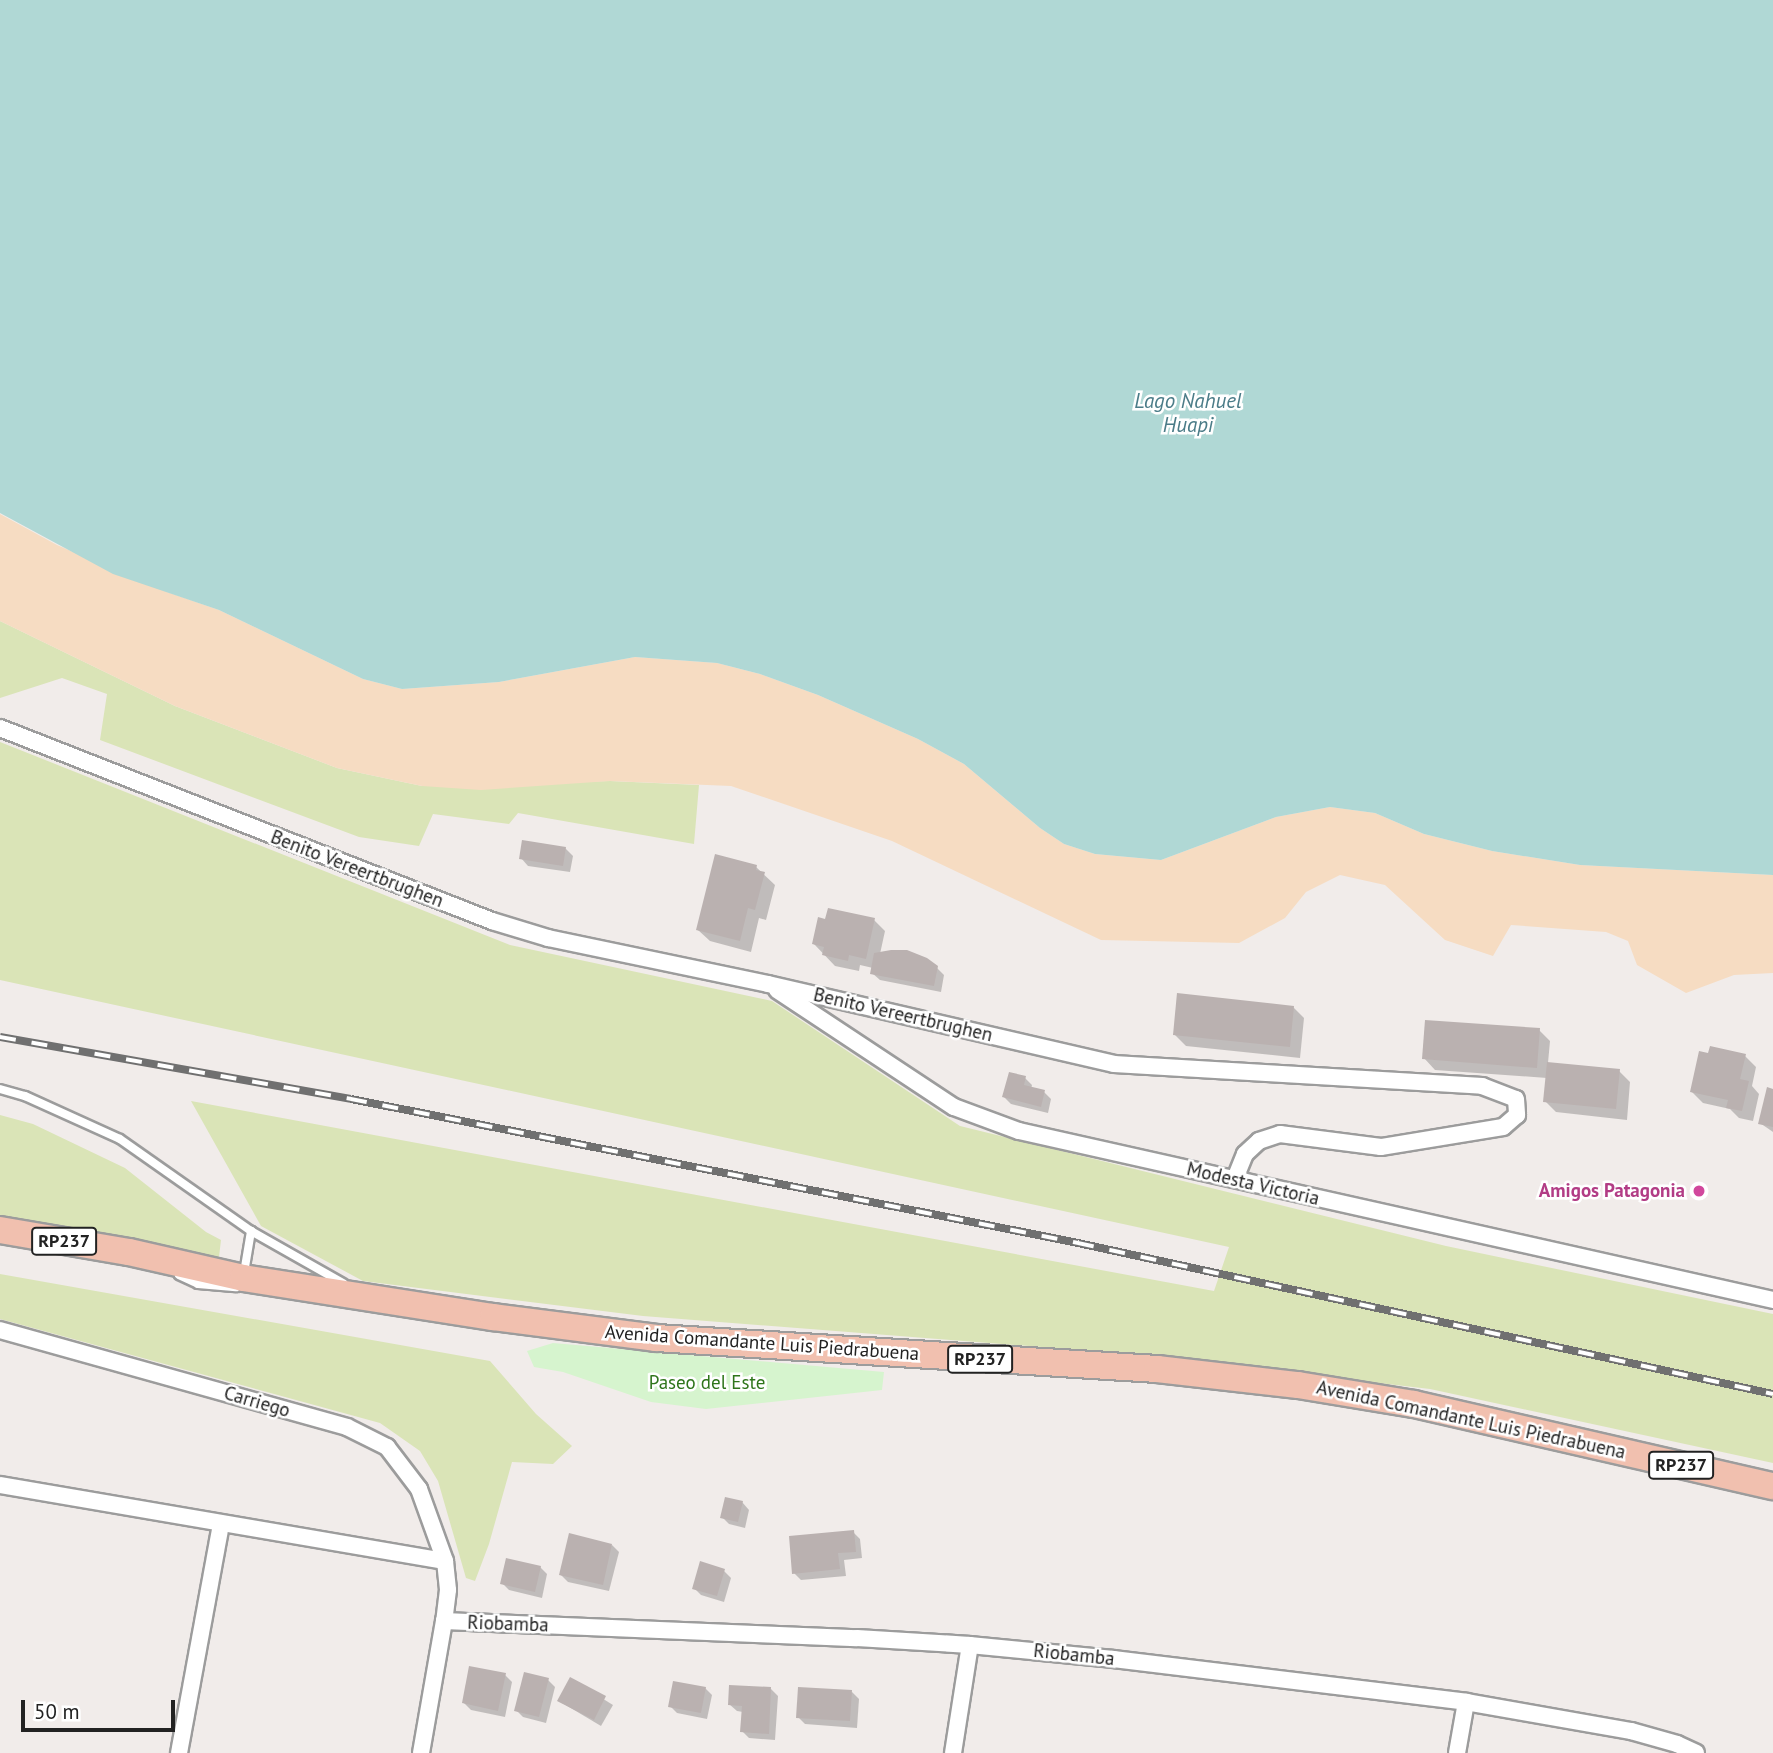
<!DOCTYPE html>
<style>
body{margin:0}
#map{position:relative;width:1773px;height:1753px;overflow:hidden;background:#f1ecea;font-family:"PT Sans",sans-serif}
div>[style]{position:absolute}
[style*='--x']{left:calc(var(--x)*1px);top:calc(var(--y)*1px);width:calc(var(--w)*1px);rotate:calc(var(--a)*1deg)}
.grass>*{inset:0;background:#dae4b7}
.sand>*{inset:0;background:#f6dcc2}
.park>*{inset:0;background:#d6f4ce}
.water>*{inset:0;background:#b0d8d5}
.shadow>*{inset:0;background:#0003}
.building>*{inset:0;background:#bab1b0}
.roads{filter:drop-shadow(2px 0 #9c9c9c) drop-shadow(-2px 0 #9c9c9c) drop-shadow(0 2px #9c9c9c) drop-shadow(0 -2px #9c9c9c)}
.service>*{height:8px;margin:-4px;padding:0 4px;transform-origin:4px;border-radius:4px;background:#fff}
.minor>*{height:16px;margin:-8px;padding:0 8px;transform-origin:8px;border-radius:8px;background:#fff}
.primary>*{height:26px;margin:-13px;padding:0 13px;transform-origin:13px;border-radius:13px;background:#f1c0af}
.rail>*{height:8px;margin-top:-4px;transform-origin:0;background:repeating-linear-gradient(90deg,#fff 0 16px,#707070 0 32px);box-sizing:border-box;border-block:2px solid #707070}
.dots>*{width:19px;height:19px;translate:-50% -50%;box-sizing:border-box;border:4px solid #fff;border-radius:50%}
span{translate:-50% -50%;white-space:nowrap;text-align:center;line-height:1.15;-webkit-text-stroke:5px #fff;paint-order:stroke}
.shield-label span{padding:2px 5px;background:#fff;border:2px solid;border-radius:5px;-webkit-text-stroke-width:0}
.shield-label{font-size:18px;color:#222;font-weight:700}
.street-label{font-size:19px;color:#222}
.hotel-label{font-size:19px;color:#b23c85;font-weight:700}
.right{translate:-100% -50%;text-align:right}
.park-label{font-size:19px;color:#2f751b}
.water-label{font-size:21px;color:#4b7c88;font-style:italic}
.scale{position:absolute;left:21px;top:1700px;width:154px;height:32px;box-sizing:border-box;border:4px solid #222;border-top:0;padding-left:9px;font-size:21px;line-height:24px;white-space:nowrap;color:#222;-webkit-text-stroke:5px #fff;paint-order:stroke}
</style>
<div id="map">
<div class="grass">
<i style="clip-path:polygon(0 621px,175px 706px,337px 768px,422px 786px,610px 781px,699px 785px,694px 844px,518px 813px,509px 824px,433px 814px,419px 846px,359px 837px,100px 740px,107px 694px,62px 678px,0 698px)"></i>
<i style="clip-path:polygon(0 742px,510px 945px,772px 1001px,960px 1126px,1446px 1246px,1773px 1314px,1773px 1463px,1430px 1389px,1131px 1354px,643px 1316px,363px 1281px,261px 1226px,191px 1101px,1214px 1291px,1229px 1247px,0 980px)"></i>
<i style="clip-path:polygon(0 1115px,33px 1124px,125px 1168px,206px 1232px,221px 1240px,219px 1257px,0 1217px)"></i>
<i style="clip-path:polygon(0 1274px,490px 1361px,536px 1414px,572px 1446px,553px 1464px,512px 1462px,489px 1544px,475px 1581px,466px 1578px,438px 1481px,420px 1451px,380px 1423px,0 1319px)"></i>
</div>
<div class="sand">
<i style="clip-path:polygon(0 514px,57px 545px,167px 592px,219px 610px,363px 679px,402px 689px,499px 682px,635px 657px,717px 663px,760px 674px,818px 695px,918px 739px,964px 764px,1040px 828px,1064px 844px,1095px 854px,1161px 860px,1276px 817px,1330px 807px,1375px 813px,1424px 834px,1492px 851px,1580px 865px,1773px 875px,1773px 973px,1734px 975px,1686px 993px,1637px 965px,1628px 941px,1606px 932px,1511px 925px,1493px 956px,1445px 940px,1385px 885px,1340px 875px,1306px 892px,1285px 918px,1239px 943px,1101px 940px,892px 841px,731px 786px,610px 781px,481px 790px,422px 786px,337px 768px,175px 706px,0 621px)"></i>
</div>
<div class="park">
<i style="clip-path:polygon(553px 1343px,884px 1372px,882px 1390px,706px 1409px,651px 1402px,563px 1372px,534px 1367px,527px 1351px)"></i>
</div>
<div class="water">
<i style="clip-path:polygon(0 0,1773px 0,1773px 875px,1580px 865px,1492px 851px,1424px 834px,1375px 813px,1330px 807px,1276px 817px,1161px 860px,1095px 854px,1064px 844px,1040px 828px,964px 764px,918px 739px,818px 695px,760px 674px,717px 663px,635px 657px,499px 682px,402px 689px,363px 679px,219px 610px,113px 574px,0 513px)"></i>
</div>
<div class="shadow">
<i style="clip-path:polygon(565px 848px,573px 856px,570px 872px,528px 866px,521px 858px)"></i>
<i style="clip-path:polygon(756px 867px,775px 885px,766px 920px,759px 918px,751px 952px,710px 941px,698px 930px)"></i>
<i style="clip-path:polygon(874px 920px,885px 931px,880px 954px,937px 968px,944px 975px,941px 992px,880px 980px,872px 973px,873px 968px,860px 965px,859px 971px,835px 966px,814px 944px)"></i>
<i style="clip-path:polygon(1293px 1007px,1304px 1018px,1300px 1058px,1186px 1046px,1175px 1035px)"></i>
<i style="clip-path:polygon(1539px 1030px,1550px 1041px,1548px 1063px,1619px 1071px,1630px 1082px,1627px 1120px,1556px 1112px,1545px 1101px,1547px 1078px,1435px 1070px,1424px 1058px)"></i>
<i style="clip-path:polygon(1745px 1056px,1756px 1067px,1752px 1086px,1759px 1094px,1753px 1121px,1739px 1118px,1730px 1109px,1703px 1103px,1692px 1092px)"></i>
<i style="clip-path:polygon(1025px 1078px,1032px 1085px,1031px 1089px,1044px 1092px,1051px 1099px,1048px 1113px,1011px 1104px,1004px 1097px)"></i>
<i style="clip-path:polygon(1773px 1090px,1773px 1132px,1760px 1123px)"></i>
<i style="clip-path:polygon(742px 1502px,749px 1510px,745px 1528px,729px 1524px,722px 1517px)"></i>
<i style="clip-path:polygon(853px 1532px,860px 1539px,862px 1558px,844px 1560px,846px 1576px,801px 1580px,794px 1573px)"></i>
<i style="clip-path:polygon(612px 1545px,619px 1552px,609px 1591px,568px 1582px,561px 1575px)"></i>
<i style="clip-path:polygon(540px 1567px,547px 1574px,542px 1598px,509px 1590px,502px 1583px)"></i>
<i style="clip-path:polygon(724px 1571px,731px 1578px,724px 1602px,701px 1595px,694px 1588px)"></i>
<i style="clip-path:polygon(505px 1675px,512px 1682px,505px 1717px,471px 1710px,464px 1703px)"></i>
<i style="clip-path:polygon(571px 1679px,613px 1705px,601px 1726px,559px 1701px)"></i>
<i style="clip-path:polygon(548px 1680px,555px 1687px,546px 1723px,523px 1717px,516px 1710px)"></i>
<i style="clip-path:polygon(705px 1688px,712px 1695px,707px 1719px,677px 1713px,670px 1706px)"></i>
<i style="clip-path:polygon(771px 1689px,778px 1696px,775px 1740px,749px 1738px,742px 1731px,743px 1712px,737px 1711px,729px 1704px)"></i>
<i style="clip-path:polygon(852px 1692px,859px 1699px,857px 1728px,805px 1724px,798px 1717px)"></i>
</div>
<div class="building">
<i style="clip-path:polygon(522px 840px,566px 847px,563px 866px,519px 859px)"></i>
<i style="clip-path:polygon(715px 854px,757px 865px,756px 870px,765px 872px,755px 910px,748px 908px,740px 941px,696px 930px)"></i>
<i style="clip-path:polygon(828px 908px,875px 918px,866px 959px,849px 955px,848px 961px,822px 955px,824px 947px,812px 944px,818px 917px,825px 919px)"></i>
<i style="clip-path:polygon(891px 950px,907px 950px,927px 958px,938px 966px,934px 986px,870px 974px,874px 953px)"></i>
<i style="clip-path:polygon(1177px 993px,1294px 1006px,1290px 1047px,1173px 1035px)"></i>
<i style="clip-path:polygon(1425px 1020px,1540px 1028px,1537px 1068px,1422px 1059px)"></i>
<i style="clip-path:polygon(1710px 1046px,1746px 1054px,1740px 1079px,1749px 1081px,1742px 1111px,1726px 1108px,1728px 1100px,1690px 1092px,1699px 1051px,1708px 1053px)"></i>
<i style="clip-path:polygon(1547px 1062px,1620px 1069px,1616px 1109px,1543px 1102px)"></i>
<i style="clip-path:polygon(1009px 1072px,1026px 1076px,1024px 1085px,1045px 1090px,1041px 1107px,1002px 1097px)"></i>
<i style="clip-path:polygon(1767px 1087px,1773px 1089px,1773px 1127px,1758px 1124px)"></i>
<i style="clip-path:polygon(725px 1497px,743px 1501px,738px 1522px,720px 1518px)"></i>
<i style="clip-path:polygon(854px 1530px,856px 1552px,838px 1553px,840px 1569px,792px 1574px,789px 1536px)"></i>
<i style="clip-path:polygon(569px 1533px,612px 1544px,603px 1585px,559px 1575px)"></i>
<i style="clip-path:polygon(506px 1558px,541px 1566px,535px 1592px,500px 1584px)"></i>
<i style="clip-path:polygon(700px 1561px,725px 1569px,717px 1596px,692px 1589px)"></i>
<i style="clip-path:polygon(469px 1666px,506px 1673px,498px 1711px,462px 1703px)"></i>
<i style="clip-path:polygon(524px 1672px,549px 1678px,539px 1717px,514px 1711px)"></i>
<i style="clip-path:polygon(570px 1677px,606px 1696px,594px 1720px,557px 1701px)"></i>
<i style="clip-path:polygon(673px 1681px,706px 1687px,701px 1713px,668px 1707px)"></i>
<i style="clip-path:polygon(729px 1685px,771px 1687px,769px 1734px,740px 1732px,742px 1706px,728px 1705px)"></i>
<i style="clip-path:polygon(798px 1687px,852px 1690px,850px 1721px,796px 1718px)"></i>
</div>
<div class="roads">
<div class="service">
<i style="--x:0;--y:1089;--w:26;--a:16"></i>
<i style="--x:25;--y:1096;--w:104;--a:24.4"></i>
<i style="--x:120;--y:1139;--w:160;--a:35.1"></i>
<i style="--x:251;--y:1231;--w:106;--a:29.5"></i>
<i style="--x:244;--y:1273;--w:43;--a:-80.5"></i>
<i style="--x:179;--y:1275;--w:21;--a:25"></i>
<i style="--x:198;--y:1284;--w:38;--a:5"></i>
</div>
<div class="minor">
<i style="--x:0;--y:728;--w:529;--a:21.42"></i>
<i style="--x:492;--y:921;--w:59;--a:16.9"></i>
<i style="--x:548;--y:938;--w:225;--a:11.8"></i>
<i style="--x:768;--y:984;--w:355;--a:13"></i>
<i style="--x:1114;--y:1064;--w:369;--a:3.4"></i>
<i style="--x:1482;--y:1086;--w:36;--a:21"></i>
<i style="--x:1516;--y:1099;--w:16;--a:86"></i>
<i style="--x:1517;--y:1115;--w:18;--a:139"></i>
<i style="--x:1503;--y:1127;--w:124;--a:170.7"></i>
<i style="--x:1381;--y:1147;--w:102;--a:-172.7"></i>
<i style="--x:1280;--y:1134;--w:22;--a:162"></i>
<i style="--x:1259;--y:1141;--w:19;--a:137"></i>
<i style="--x:1245;--y:1154;--w:27;--a:112"></i>
<i style="--x:777;--y:990;--w:212;--a:33.5"></i>
<i style="--x:954;--y:1107;--w:69;--a:20.3"></i>
<i style="--x:1019;--y:1131;--w:773;--a:12.63"></i>
<i style="--x:0;--y:1330;--w:360;--a:15.6"></i>
<i style="--x:347;--y:1427;--w:45;--a:26.6"></i>
<i style="--x:387;--y:1447;--w:53;--a:52.7"></i>
<i style="--x:419;--y:1489;--w:77;--a:70.1"></i>
<i style="--x:445;--y:1561;--w:29;--a:84"></i>
<i style="--x:448;--y:1590;--w:31;--a:97"></i>
<i style="--x:444;--y:1621;--w:134;--a:99.9"></i>
<i style="--x:0;--y:1485;--w:451;--a:9.7"></i>
<i style="--x:444;--y:1621;--w:413;--a:2.4"></i>
<i style="--x:857;--y:1638;--w:113;--a:3.5"></i>
<i style="--x:970;--y:1645;--w:144;--a:5.6"></i>
<i style="--x:1113;--y:1659;--w:356;--a:6.9"></i>
<i style="--x:1466;--y:1702;--w:168;--a:10"></i>
<i style="--x:1631;--y:1731;--w:48;--a:15.8"></i>
<i style="--x:1677;--y:1744;--w:21;--a:25"></i>
<i style="--x:179;--y:1753;--w:232;--a:-79.6"></i>
<i style="--x:953;--y:1753;--w:109;--a:-81.1"></i>
<i style="--x:1457;--y:1753;--w:52;--a:-80"></i>
</div>
<div class="primary">
<i style="--x:0;--y:1230;--w:131;--a:9.7"></i>
<i style="--x:129;--y:1252;--w:117;--a:12.8"></i>
<i style="--x:243;--y:1278;--w:253;--a:8.9"></i>
<i style="--x:493;--y:1317;--w:164;--a:7.3"></i>
<i style="--x:656;--y:1338;--w:502;--a:3.54"></i>
<i style="--x:1157;--y:1369;--w:142;--a:6.5"></i>
<i style="--x:1298;--y:1385;--w:118;--a:9.3"></i>
<i style="--x:1414;--y:1404;--w:368;--a:12.9"></i>
</div>
</div>
<div class="rail">
<i style="--x:0;--y:1037;--w:356;--a:10"></i>
<i style="--x:351;--y:1099;--w:741;--a:11.2"></i>
<i style="--x:1078;--y:1243;--w:711;--a:12.26"></i>
</div>
<div class="dots">
<i style="left:1699px;top:1191px;background:#d1479c"></i>
</div>
<div class="shield-label">
<span style="left:64px;top:1241px">RP237</span>
<span style="left:980px;top:1359px">RP237</span>
<span style="left:1681px;top:1465px">RP237</span>
</div>
<div class="street-label">
<span style="left:357px;top:869px;rotate:21deg">Benito Vereertbrughen</span>
<span style="left:903px;top:1015px;rotate:13deg">Benito Vereertbrughen</span>
<span style="left:1253px;top:1184px;rotate:13deg">Modesta Victoria</span>
<span style="left:762px;top:1343px;rotate:4deg">Avenida Comandante Luis Piedrabuena</span>
<span style="left:257px;top:1402px;rotate:16deg">Carriego</span>
<span style="left:1471px;top:1420px;rotate:12deg">Avenida Comandante Luis Piedrabuena</span>
<span style="left:508px;top:1624px;rotate:2deg">Riobamba</span>
<span style="left:1074px;top:1655px;rotate:6deg">Riobamba</span>
</div>
<div class="hotel-label">
<span class="right" style="left:1685px;top:1191px">Amigos Patagonia</span>
</div>
<div class="park-label">
<span style="left:707px;top:1383px">Paseo del Este</span>
</div>
<div class="water-label">
<span style="left:1188px;top:413px">Lago Nahuel<br>Huapi</span>
</div>
<div class="scale">50 m</div>
</div>
